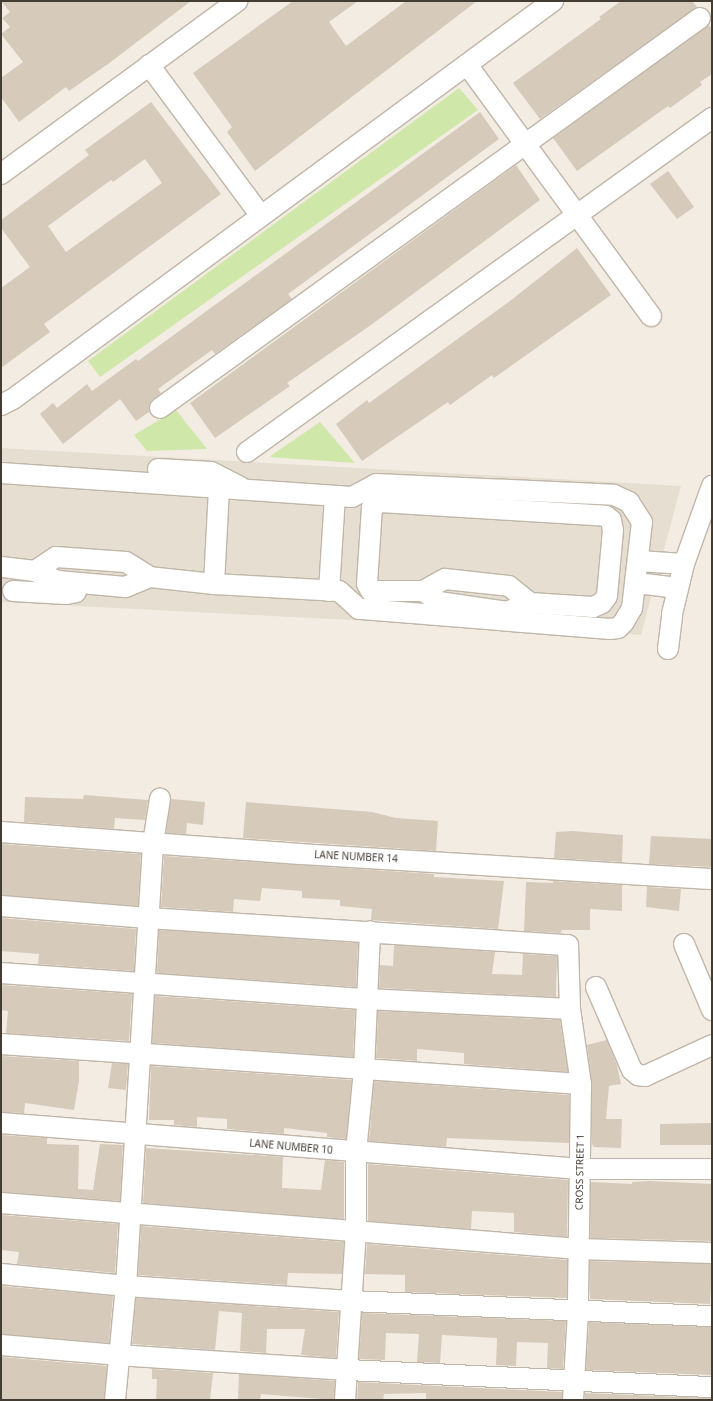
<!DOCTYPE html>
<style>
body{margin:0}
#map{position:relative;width:713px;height:1401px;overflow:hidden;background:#f2ece3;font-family:"Noto Sans",sans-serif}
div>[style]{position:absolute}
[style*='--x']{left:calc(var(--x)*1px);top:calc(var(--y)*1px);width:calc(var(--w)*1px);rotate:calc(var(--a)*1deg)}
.residential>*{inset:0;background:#e6ded1}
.green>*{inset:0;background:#d0e7aa}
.building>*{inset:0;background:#d6cabb}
.roads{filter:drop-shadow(1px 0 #c0b6a8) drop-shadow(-1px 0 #c0b6a8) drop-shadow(0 1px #c0b6a8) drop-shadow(0 -1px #c0b6a8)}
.minor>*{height:20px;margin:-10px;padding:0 10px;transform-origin:10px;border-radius:10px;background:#fff}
span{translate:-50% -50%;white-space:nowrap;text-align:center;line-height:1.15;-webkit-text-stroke:3px #fff;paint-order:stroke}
.street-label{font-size:10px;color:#433c33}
.frame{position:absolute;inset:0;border:2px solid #433c33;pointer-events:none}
</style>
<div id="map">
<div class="residential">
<i style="clip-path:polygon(1px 448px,681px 486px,641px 635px,1px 602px)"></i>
</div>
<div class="green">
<i style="clip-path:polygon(459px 88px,478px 110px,100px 377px,88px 361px)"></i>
<i style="clip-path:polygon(176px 410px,207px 449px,147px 451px,134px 435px)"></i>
<i style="clip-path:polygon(320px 422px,355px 463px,269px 457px)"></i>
</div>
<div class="building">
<i style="clip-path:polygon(1px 1px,191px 1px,108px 64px,69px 91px,66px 87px,19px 122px,1px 97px,1px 78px,23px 62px,1px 34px,10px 27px,2px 18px,10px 12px)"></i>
<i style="clip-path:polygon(293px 1px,358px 1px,329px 22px,346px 46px,406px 1px,477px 1px,255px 171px,227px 132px,232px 127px,193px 73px)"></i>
<i style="clip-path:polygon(621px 1px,692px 1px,697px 7px,540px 119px,513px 83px,601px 19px,599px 17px)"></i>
<i style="clip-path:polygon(709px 25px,712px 29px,712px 74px,700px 82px,702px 85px,670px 108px,668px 106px,577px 171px,553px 138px)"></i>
<i style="clip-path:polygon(evenodd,151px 102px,221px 194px,44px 324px,50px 332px,1px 368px,1px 288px,30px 267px,1px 228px,1px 220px,89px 155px,85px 150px,151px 102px,145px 159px,162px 183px,66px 252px,48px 226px,111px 180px,113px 182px,145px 159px)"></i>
<i style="clip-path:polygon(480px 112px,499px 139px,288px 294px,292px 299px,215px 354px,212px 350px,158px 389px,161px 393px,150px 403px,149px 412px,136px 421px,120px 399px,63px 444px,40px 414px,53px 403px,57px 408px,87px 384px,92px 391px,136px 359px,138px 361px)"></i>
<i style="clip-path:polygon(516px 165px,540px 200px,371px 325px,287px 383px,290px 386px,215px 438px,190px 403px)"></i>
<i style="clip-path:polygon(668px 171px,694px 207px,677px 219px,650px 184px)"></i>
<i style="clip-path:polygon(577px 248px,611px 295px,494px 378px,492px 375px,450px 405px,448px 402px,362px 461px,336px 424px,367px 400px,369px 403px,510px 301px)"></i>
<i style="clip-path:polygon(84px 795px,148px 800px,145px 820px,115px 818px,114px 829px,24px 822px,25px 797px,83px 799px)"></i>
<i style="clip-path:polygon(171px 799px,205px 802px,203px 825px,187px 823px,186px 834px,166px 833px)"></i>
<i style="clip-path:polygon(246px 802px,372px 812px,396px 818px,438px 821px,436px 851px,243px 838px)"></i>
<i style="clip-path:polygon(572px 831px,623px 835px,622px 862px,554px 858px,556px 832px)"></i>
<i style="clip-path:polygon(651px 836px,712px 839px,712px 867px,649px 864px)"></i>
<i style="clip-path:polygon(1px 844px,141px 854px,138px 906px,1px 895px)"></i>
<i style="clip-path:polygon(164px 856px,434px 874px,434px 877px,504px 881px,498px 929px,371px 920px,372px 909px,340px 906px,340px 900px,302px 898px,302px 891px,262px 888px,260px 901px,234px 899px,233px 912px,161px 907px)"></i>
<i style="clip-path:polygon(553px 881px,622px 885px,622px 911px,590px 909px,590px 930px,562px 930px,560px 933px,524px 931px,526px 882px,553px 883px)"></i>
<i style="clip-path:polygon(647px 887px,681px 889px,679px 911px,646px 907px)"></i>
<i style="clip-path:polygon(1px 918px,136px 929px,134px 971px,38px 964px,39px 954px,1px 951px)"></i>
<i style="clip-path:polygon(159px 930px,358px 943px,356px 987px,157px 973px)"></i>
<i style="clip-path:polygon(394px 945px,495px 952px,492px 974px,522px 975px,523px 954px,557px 956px,556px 997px,379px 988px,380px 965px,393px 966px)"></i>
<i style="clip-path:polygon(1px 985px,132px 994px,129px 1041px,6px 1033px,8px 1011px,1px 1010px)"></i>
<i style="clip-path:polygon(155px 996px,355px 1010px,353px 1057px,152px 1043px)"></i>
<i style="clip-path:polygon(378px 1011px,560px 1020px,568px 1072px,464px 1064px,464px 1053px,417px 1049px,417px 1061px,376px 1058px)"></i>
<i style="clip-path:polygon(607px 1040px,617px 1065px,621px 1084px,609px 1086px,606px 1119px,622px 1119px,621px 1148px,594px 1147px,592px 1144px,592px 1084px,587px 1045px)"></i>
<i style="clip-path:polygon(1px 1056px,79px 1061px,79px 1081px,74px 1110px,25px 1103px,24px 1113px,1px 1112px)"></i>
<i style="clip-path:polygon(112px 1063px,128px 1064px,126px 1090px,108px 1088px)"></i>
<i style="clip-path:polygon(151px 1066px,352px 1080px,346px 1139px,327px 1137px,327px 1133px,284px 1128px,284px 1134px,227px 1129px,227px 1119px,197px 1117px,197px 1127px,174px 1125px,174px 1120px,149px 1120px)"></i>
<i style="clip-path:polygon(374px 1081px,569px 1095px,569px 1143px,447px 1138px,446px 1147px,369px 1141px)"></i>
<i style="clip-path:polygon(712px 1123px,712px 1145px,660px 1145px,660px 1124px)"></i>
<i style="clip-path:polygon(1px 1135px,47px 1138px,47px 1144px,79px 1145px,78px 1189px,93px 1190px,100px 1144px,123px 1145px,120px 1201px,1px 1192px)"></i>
<i style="clip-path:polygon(146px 1148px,283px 1157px,282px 1188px,321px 1190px,325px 1160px,344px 1162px,344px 1219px,143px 1203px)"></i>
<i style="clip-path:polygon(368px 1164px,568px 1180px,567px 1237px,514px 1232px,514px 1213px,472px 1211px,471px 1229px,368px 1221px)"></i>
<i style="clip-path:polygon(649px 1181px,712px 1184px,712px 1241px,590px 1238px,591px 1182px,632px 1184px,632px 1182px)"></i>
<i style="clip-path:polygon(1px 1215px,118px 1224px,115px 1273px,17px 1264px,19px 1252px,1px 1250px)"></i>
<i style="clip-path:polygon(141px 1226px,344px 1242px,342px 1274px,288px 1273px,287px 1285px,138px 1275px)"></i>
<i style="clip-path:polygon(367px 1244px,567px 1260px,567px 1298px,405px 1292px,405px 1275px,365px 1274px)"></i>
<i style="clip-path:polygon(590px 1261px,712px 1264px,710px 1304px,590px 1299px)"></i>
<i style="clip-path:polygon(1px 1286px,113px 1296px,109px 1343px,1px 1334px)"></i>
<i style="clip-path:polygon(136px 1298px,339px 1312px,336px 1358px,301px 1355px,305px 1329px,267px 1329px,266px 1353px,240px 1351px,242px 1313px,219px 1311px,215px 1350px,132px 1344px)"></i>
<i style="clip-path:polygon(362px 1313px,566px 1321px,563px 1369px,547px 1368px,548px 1343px,517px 1342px,516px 1366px,496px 1365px,497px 1338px,442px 1335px,440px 1363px,417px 1362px,419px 1334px,386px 1333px,385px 1360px,359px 1359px)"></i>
<i style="clip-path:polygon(589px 1322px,712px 1327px,712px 1375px,586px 1370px)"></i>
<i style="clip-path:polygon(1px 1357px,107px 1366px,104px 1400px,1px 1400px)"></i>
<i style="clip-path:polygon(152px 1369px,213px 1373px,210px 1400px,156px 1400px,157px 1379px,152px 1379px)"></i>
<i style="clip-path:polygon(239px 1374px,335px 1381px,334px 1400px,261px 1394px,260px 1400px,238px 1400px)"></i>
<i style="clip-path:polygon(358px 1382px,562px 1392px,562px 1400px,426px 1400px,426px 1393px,384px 1394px,383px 1400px,357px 1400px)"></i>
<i style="clip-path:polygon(585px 1393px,712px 1398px,712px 1400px,585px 1400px)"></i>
</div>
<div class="roads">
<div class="minor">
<i style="--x:149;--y:65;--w:188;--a:53.4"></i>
<i style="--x:468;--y:66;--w:310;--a:53.8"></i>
<i style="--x:1;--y:174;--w:293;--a:-36.2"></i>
<i style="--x:1;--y:405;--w:13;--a:-27"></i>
<i style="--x:13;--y:399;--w:671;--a:-36.39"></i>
<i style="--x:160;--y:408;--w:666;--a:-35.84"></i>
<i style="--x:247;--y:452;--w:573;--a:-35.69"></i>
<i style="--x:158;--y:469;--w:53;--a:3.2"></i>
<i style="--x:211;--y:472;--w:33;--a:27"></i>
<i style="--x:1;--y:473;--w:352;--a:3.9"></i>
<i style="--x:352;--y:497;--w:27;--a:-28"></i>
<i style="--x:376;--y:484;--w:238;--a:2.6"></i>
<i style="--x:614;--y:495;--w:17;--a:25"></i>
<i style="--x:629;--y:502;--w:24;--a:57"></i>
<i style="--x:642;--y:522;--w:87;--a:96.6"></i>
<i style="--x:632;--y:608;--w:16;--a:120"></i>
<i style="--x:624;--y:622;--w:8;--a:135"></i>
<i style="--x:618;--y:628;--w:8;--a:173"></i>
<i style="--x:610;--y:629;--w:252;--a:-175.4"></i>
<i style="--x:359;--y:609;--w:27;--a:-138"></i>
<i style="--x:339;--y:591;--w:125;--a:-176.8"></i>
<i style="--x:214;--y:584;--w:64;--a:-173.8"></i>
<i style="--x:150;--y:577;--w:27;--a:158"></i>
<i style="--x:125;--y:587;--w:67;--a:-174.9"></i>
<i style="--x:58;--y:581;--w:25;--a:-157"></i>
<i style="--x:35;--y:571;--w:34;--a:-173"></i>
<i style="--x:380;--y:502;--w:226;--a:3.5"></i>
<i style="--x:606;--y:516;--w:6;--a:39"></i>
<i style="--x:611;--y:520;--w:10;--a:79"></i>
<i style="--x:613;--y:530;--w:66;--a:95.2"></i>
<i style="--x:607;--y:596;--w:9;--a:126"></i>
<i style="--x:602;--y:603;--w:10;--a:156"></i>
<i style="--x:593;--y:607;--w:63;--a:-176.4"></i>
<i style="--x:530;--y:603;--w:25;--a:159"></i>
<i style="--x:507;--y:612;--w:69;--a:-171.6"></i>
<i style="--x:439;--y:602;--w:19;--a:-145"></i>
<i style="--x:423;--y:591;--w:52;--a:180"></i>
<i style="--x:371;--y:591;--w:8;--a:-120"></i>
<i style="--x:367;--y:584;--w:77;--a:-86.3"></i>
<i style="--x:372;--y:507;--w:9;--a:-32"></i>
<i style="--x:639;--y:561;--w:45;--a:3.8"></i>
<i style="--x:35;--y:571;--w:25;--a:-34"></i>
<i style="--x:56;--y:557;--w:70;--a:4.1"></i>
<i style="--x:126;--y:562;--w:28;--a:32"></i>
<i style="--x:637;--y:583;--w:41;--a:7"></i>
<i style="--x:214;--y:584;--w:96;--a:-87"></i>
<i style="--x:13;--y:591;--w:53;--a:3.2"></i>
<i style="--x:66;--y:594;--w:10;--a:-11"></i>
<i style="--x:329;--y:591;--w:95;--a:-86.4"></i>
<i style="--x:423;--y:591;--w:25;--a:-29"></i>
<i style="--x:445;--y:579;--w:64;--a:6.2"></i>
<i style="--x:509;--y:586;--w:27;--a:39"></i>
<i style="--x:668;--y:649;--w:35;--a:-83"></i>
<i style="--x:672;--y:614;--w:51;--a:-76.5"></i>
<i style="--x:684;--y:564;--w:83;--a:-70.3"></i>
<i style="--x:1;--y:832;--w:300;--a:4.2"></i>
<i style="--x:300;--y:854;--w:413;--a:3.5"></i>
<i style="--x:1;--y:906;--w:147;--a:4.7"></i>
<i style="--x:148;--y:918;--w:421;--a:3.7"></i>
<i style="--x:568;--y:945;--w:64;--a:88.2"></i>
<i style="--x:570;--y:1009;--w:76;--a:81.7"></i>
<i style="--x:581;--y:1084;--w:227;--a:90.8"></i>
<i style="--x:578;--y:1311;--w:89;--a:93.2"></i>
<i style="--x:684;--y:944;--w:72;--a:67"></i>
<i style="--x:1;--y:973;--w:366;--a:4.1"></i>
<i style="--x:366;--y:999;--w:204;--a:2.8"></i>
<i style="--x:596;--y:987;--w:90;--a:66.6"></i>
<i style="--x:632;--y:1070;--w:8;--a:40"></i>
<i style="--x:638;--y:1075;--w:7;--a:8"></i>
<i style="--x:645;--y:1076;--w:74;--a:-24.8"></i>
<i style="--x:1;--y:1044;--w:581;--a:3.95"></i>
<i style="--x:1;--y:1123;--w:581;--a:4.54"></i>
<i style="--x:580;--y:1169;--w:132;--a:0"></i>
<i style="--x:1;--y:1203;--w:580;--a:4.55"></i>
<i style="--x:579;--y:1249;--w:133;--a:1.7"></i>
<i style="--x:1;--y:1274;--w:126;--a:5.5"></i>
<i style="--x:126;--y:1286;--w:225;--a:3.8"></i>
<i style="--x:351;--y:1301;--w:361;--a:2.4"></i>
<i style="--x:1;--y:1345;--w:116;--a:4.9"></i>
<i style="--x:117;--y:1355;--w:231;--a:3.7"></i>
<i style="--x:348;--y:1370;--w:364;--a:2.7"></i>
<i style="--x:115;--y:1400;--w:115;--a:-84.5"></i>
<i style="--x:126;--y:1286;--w:444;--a:-86.5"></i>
<i style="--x:153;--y:843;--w:45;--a:-81"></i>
<i style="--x:345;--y:1400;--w:169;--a:-86.3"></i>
<i style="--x:356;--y:1231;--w:79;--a:-90"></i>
<i style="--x:356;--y:1152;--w:82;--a:-84.4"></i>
<i style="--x:364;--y:1070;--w:139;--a:-87.5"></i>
</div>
</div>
<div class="street-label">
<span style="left:356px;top:857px;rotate:3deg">LANE NUMBER 14</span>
<span style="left:291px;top:1147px;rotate:5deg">LANE NUMBER 10</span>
<span style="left:580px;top:1172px;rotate:-89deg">CROSS STREET 1</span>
</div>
<div class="frame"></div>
</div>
